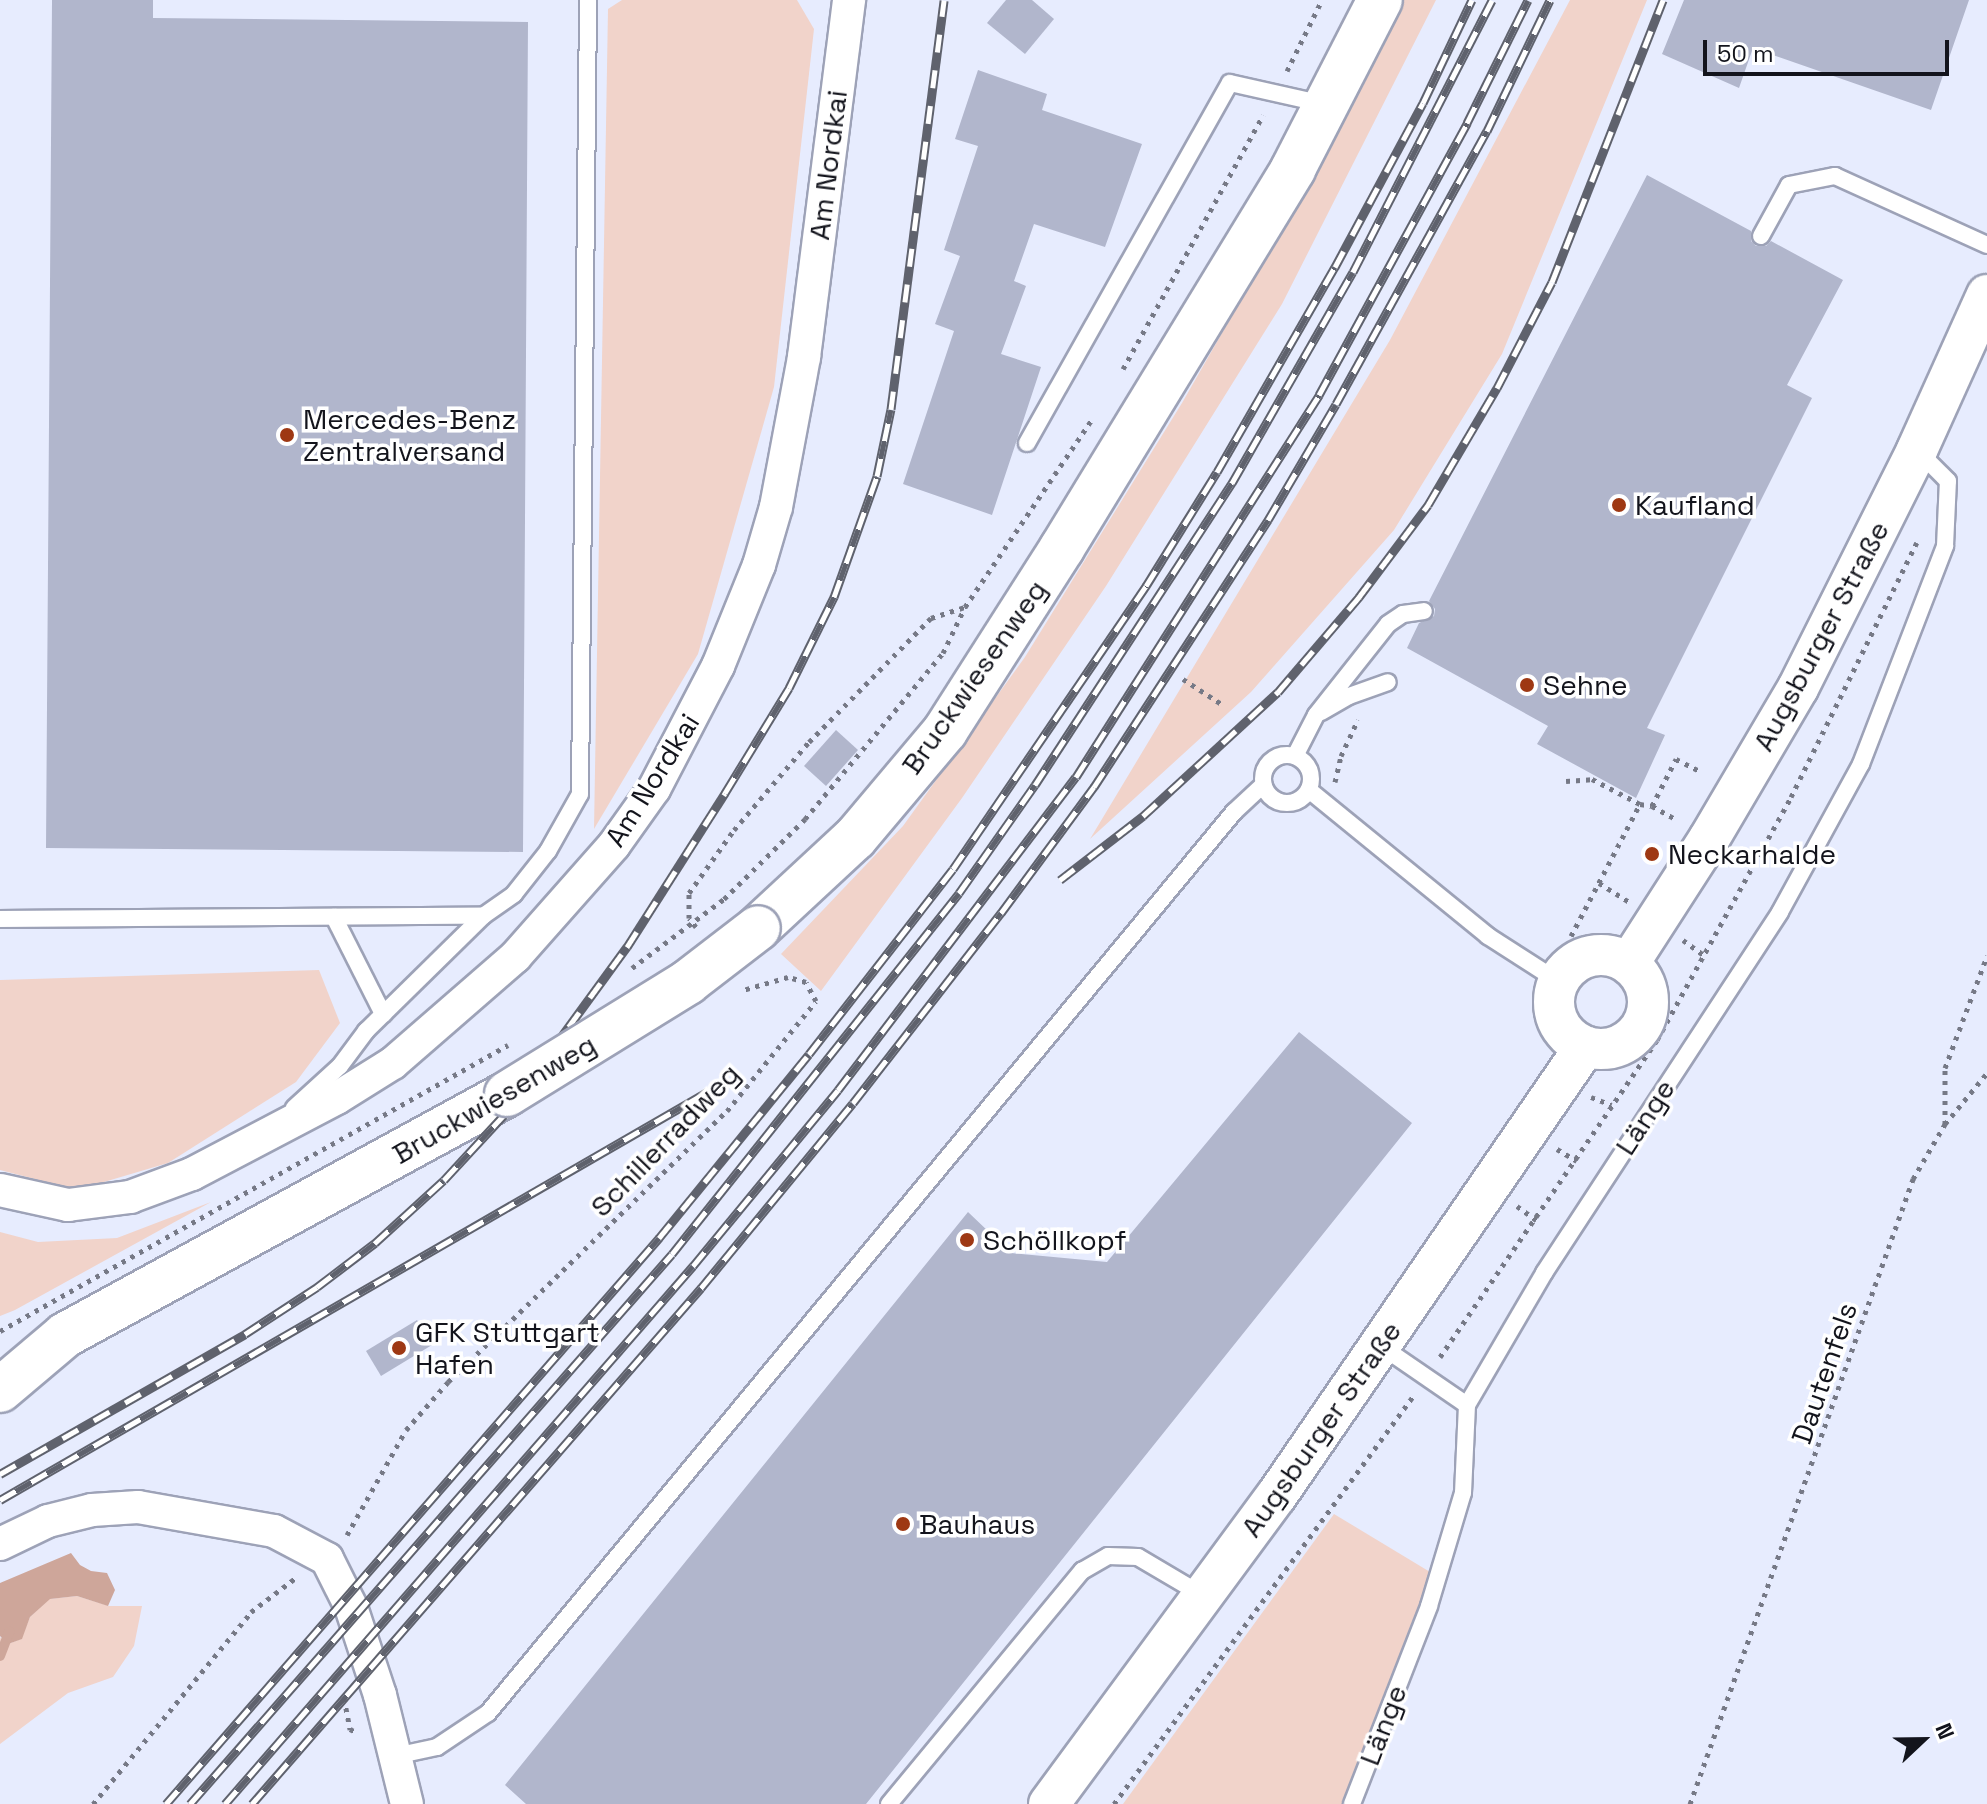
<!DOCTYPE html>
<meta charset="utf-8">
<style>
body{margin:0}
#map{position:relative;width:1987px;height:1804px;overflow:hidden;background:#e7ecfe;font-family:"Space Grotesk",sans-serif}
div>[style]{position:absolute}
[style*='--x']{left:calc(var(--x)*1px);top:calc(var(--y)*1px);width:calc(var(--w)*1px);rotate:calc(var(--a)*1deg)}
.green>*{inset:0;background:#f1d3ca}
.water>*{inset:0;background:#cea69a}
.stream>*{height:10px;margin:-5px;padding:0 5px;transform-origin:5px;border-radius:5px;background:#cea69a}
.building>*{inset:0;background:#b1b6cc}
.path>*{height:5px;margin-top:-2.5px;transform-origin:0;background:repeating-linear-gradient(90deg,#767986 0 4px,transparent 0 10px)}
.roads{filter:drop-shadow(2px 0 #9da2b7) drop-shadow(-2px 0 #9da2b7) drop-shadow(0 2px #9da2b7) drop-shadow(0 -2px #9da2b7)}
.service>*{height:16px;margin:-8px;padding:0 8px;transform-origin:8px;border-radius:8px;background:#fff}
.service>.ring{margin:-8px;padding:0;box-sizing:content-box;background:none;border:16px solid #fff;border-radius:50%}
.minor>*{height:32px;margin:-16px;padding:0 16px;transform-origin:16px;border-radius:16px;background:#fff}
.tertiary>*{height:40px;margin:-20px;padding:0 20px;transform-origin:20px;border-radius:20px;background:#fff}
.tertiary>.ring{margin:-20px;padding:0;box-sizing:content-box;background:none;border:40px solid #fff;border-radius:50%}
.secondary>*{height:44px;margin:-22px;padding:0 22px;transform-origin:22px;border-radius:22px;background:#fff}
.rail>*{height:9px;margin-top:-4.5px;transform-origin:0;background:repeating-linear-gradient(90deg,#fff 0 18px,#5f626d 0 36px);box-sizing:border-box;border-block:2px solid #5f626d}
.path-bridge>*{height:5px;margin-top:-2.5px;transform-origin:0;background:repeating-linear-gradient(90deg,#767986 0 4px,transparent 0 10px)}
.bridges{filter:drop-shadow(2px 0 #9da2b7) drop-shadow(-2px 0 #9da2b7) drop-shadow(0 2px #9da2b7) drop-shadow(0 -2px #9da2b7)}
.secondary-bridge>*{height:44px;margin:-22px;padding:0 22px;transform-origin:22px;border-radius:22px;background:#fff}
.dots>*{width:22px;height:22px;translate:-50% -50%;box-sizing:border-box;border:4px solid #fff;border-radius:50%}
span{translate:-50% -50%;white-space:nowrap;text-align:center;line-height:1.15;-webkit-text-stroke:7px #fff;paint-order:stroke}
.street-label{font-size:28px;color:#13141c}
.poi-label{font-size:28px;color:#13141c}
.left{translate:0 -50%;text-align:left}
.north{position:absolute;left:1883px;top:1700px;width:80px;height:80px;-webkit-text-stroke:6px #fff;paint-order:stroke;rotate:68deg;font-size:22px;font-weight:700;line-height:32px;text-align:center;color:#13141c}
.north::after{content:'';display:block;margin:auto;width:28px;height:36px;background:#13141c;clip-path:polygon(50% 0,100% 100%,50% 72%,0 100%)}
.scale{position:absolute;left:1703px;top:40px;width:246px;height:36px;box-sizing:border-box;border:4px solid #13141c;border-top:0;padding-left:10px;font-size:24px;line-height:28px;white-space:nowrap;color:#13141c;-webkit-text-stroke:6px #fff;paint-order:stroke}
</style>
<div id="map">
<div class="green">
<i style="clip-path:polygon(622px 0,797px 0,814px 29px,774px 387px,698px 654px,594px 829px,608px 9px)"></i>
<i style="clip-path:polygon(1403px 0,1436px 0,1282px 304px,1106px 586px,962px 798px,821px 991px,781px 954px,903px 826px,1025px 657px,1182px 403px,1362px 88px)"></i>
<i style="clip-path:polygon(1570px 0,1647px 0,1502px 354px,1394px 530px,1251px 692px,1090px 839px,1390px 340px)"></i>
<i style="clip-path:polygon(319px 970px,340px 1023px,296px 1082px,168px 1163px,77px 1190px,0 1170px,0 980px)"></i>
<i style="clip-path:polygon(211px 1202px,15px 1310px,0 1316px,0 1232px,38px 1242px,117px 1238px)"></i>
<i style="clip-path:polygon(1334px 1514px,1440px 1578px,1352px 1804px,1123px 1804px)"></i>
<i style="clip-path:polygon(77px 1596px,109px 1606px,142px 1606px,134px 1646px,113px 1677px,68px 1693px,0 1744px,0 1637px,8px 1644px,21px 1639px,30px 1617px,49px 1599px)"></i>
</div>
<div class="water">
<i style="clip-path:polygon(71px 1553px,80px 1565px,91px 1571px,107px 1573px,115px 1590px,108px 1606px,77px 1596px,50px 1599px,30px 1617px,22px 1639px,8px 1644px,0 1636px,0 1583px)"></i>
</div>
<div class="stream">
<i style="--x:0;--y:1656;--w:26;--a:-69"></i>
</div>
<div class="building">
<i style="clip-path:polygon(52px 0,153px 0,153px 18px,528px 22px,523px 852px,46px 848px)"></i>
<i style="clip-path:polygon(1006px 0,1032px 0,1054px 19px,1025px 54px,987px 23px)"></i>
<i style="clip-path:polygon(1684px 0,1969px 0,1931px 110px,1753px 48px,1739px 88px,1662px 54px)"></i>
<i style="clip-path:polygon(978px 70px,1047px 94px,1042px 110px,1142px 144px,1105px 247px,1034px 224px,1014px 281px,1026px 286px,1001px 354px,1041px 367px,992px 515px,903px 484px,954px 331px,935px 324px,960px 256px,944px 250px,978px 146px,955px 139px)"></i>
<i style="clip-path:polygon(1647px 175px,1751px 231px,1751px 241px,1756px 246px,1766px 246px,1771px 241px,1843px 280px,1787px 385px,1812px 398px,1647px 728px,1665px 735px,1636px 798px,1537px 744px,1548px 726px,1407px 648px,1419px 623px,1434px 616px,1435px 609px,1429px 601px)"></i>
<i style="clip-path:polygon(836px 730px,858px 750px,826px 786px,804px 766px)"></i>
<i style="clip-path:polygon(1299px 1032px,1412px 1123px,866px 1804px,526px 1804px,505px 1785px,968px 1212px,1011px 1253px,1107px 1262px)"></i>
<i style="clip-path:polygon(417px 1320px,432px 1345px,381px 1376px,366px 1351px)"></i>
</div>
<div class="path">
<i style="--x:1287;--y:71;--w:79;--a:-63.8"></i>
<i style="--x:1123;--y:369;--w:290;--a:-61.1"></i>
<i style="--x:1183;--y:679;--w:48;--a:33"></i>
<i style="--x:1566;--y:781;--w:26;--a:-4"></i>
<i style="--x:1592;--y:779;--w:54;--a:27.5"></i>
<i style="--x:1640;--y:804;--w:12;--a:9"></i>
<i style="--x:1652;--y:806;--w:53;--a:-62.9"></i>
<i style="--x:1676;--y:759;--w:27;--a:27"></i>
<i style="--x:1335;--y:782;--w:27;--a:-77"></i>
<i style="--x:1341;--y:756;--w:40;--a:-65"></i>
<i style="--x:1652;--y:806;--w:26;--a:29"></i>
<i style="--x:1599;--y:883;--w:36;--a:32"></i>
<i style="--x:724;--y:899;--w:114;--a:-44.6"></i>
<i style="--x:805;--y:819;--w:216;--a:-50.3"></i>
<i style="--x:943;--y:653;--w:51;--a:-64.4"></i>
<i style="--x:965;--y:607;--w:225;--a:-55.9"></i>
<i style="--x:696;--y:927;--w:11;--a:-128"></i>
<i style="--x:689;--y:918;--w:25;--a:-90"></i>
<i style="--x:689;--y:893;--w:77;--a:-54.5"></i>
<i style="--x:734;--y:830;--w:116;--a:-49.6"></i>
<i style="--x:809;--y:742;--w:174;--a:-45.5"></i>
<i style="--x:931;--y:618;--w:36;--a:-18"></i>
<i style="--x:1571;--y:936;--w:149;--a:-62.4"></i>
<i style="--x:1683;--y:940;--w:27;--a:36"></i>
<i style="--x:1591;--y:1097;--w:22;--a:21"></i>
<i style="--x:1945;--y:1124;--w:66;--a:-50.5"></i>
<i style="--x:1557;--y:1149;--w:23;--a:31"></i>
<i style="--x:1517;--y:1206;--w:24;--a:36"></i>
<i style="--x:1440;--y:1357;--w:384;--a:-55.6"></i>
<i style="--x:1657;--y:1040;--w:277;--a:-61.1"></i>
<i style="--x:1791;--y:797;--w:284;--a:-63.7"></i>
<i style="--x:347;--y:1535;--w:120;--a:-60.7"></i>
<i style="--x:406;--y:1430;--w:64;--a:-48.8"></i>
<i style="--x:448;--y:1382;--w:389;--a:-44.2"></i>
<i style="--x:727;--y:1111;--w:141;--a:-51"></i>
<i style="--x:816;--y:1001;--w:21;--a:-118"></i>
<i style="--x:806;--y:982;--w:19;--a:-164"></i>
<i style="--x:788;--y:977;--w:47;--a:163.9"></i>
<i style="--x:344;--y:1698;--w:32;--a:79"></i>
<i style="--x:350;--y:1729;--w:7;--a:27"></i>
<i style="--x:93;--y:1804;--w:249;--a:-50.5"></i>
<i style="--x:251;--y:1612;--w:58;--a:-37.3"></i>
<i style="--x:1114;--y:1804;--w:507;--a:-53.74"></i>
<i style="--x:1690;--y:1804;--w:664;--a:-70.36"></i>
<i style="--x:1913;--y:1179;--w:64;--a:-59.8"></i>
<i style="--x:1945;--y:1124;--w:56;--a:-90"></i>
<i style="--x:1945;--y:1068;--w:120;--a:-69.4"></i>
</div>
<div class="roads">
<div class="service">
<i style="--x:1761;--y:236;--w:58;--a:-61.2"></i>
<i style="--x:1789;--y:185;--w:47;--a:-11.1"></i>
<i style="--x:1835;--y:176;--w:167;--a:24.4"></i>
<i style="--x:1027;--y:443;--w:413;--a:-60.6"></i>
<i style="--x:1230;--y:83;--w:96;--a:12.6"></i>
<i style="--x:1321;--y:712;--w:32;--a:-30"></i>
<i style="--x:1349;--y:696;--w:41;--a:-19.7"></i>
<i class="ring" style="left:1263px;top:755px;width:32px;height:32px"></i>
<i style="--x:1295;--y:756;--w:46;--a:-62.9"></i>
<i style="--x:1316;--y:715;--w:116;--a:-51.6"></i>
<i style="--x:1388;--y:624;--w:18;--a:-34"></i>
<i style="--x:1403;--y:614;--w:21;--a:-8"></i>
<i style="--x:1309;--y:790;--w:231;--a:39.2"></i>
<i style="--x:1488;--y:936;--w:83;--a:32.7"></i>
<i style="--x:334;--y:917;--w:109;--a:63.2"></i>
<i style="--x:0;--y:919;--w:483;--a:-0.4"></i>
<i style="--x:483;--y:916;--w:38;--a:-35"></i>
<i style="--x:514;--y:894;--w:55;--a:-51.7"></i>
<i style="--x:548;--y:851;--w:65;--a:-60.7"></i>
<i style="--x:580;--y:794;--w:794;--a:-89.42"></i>
<i style="--x:294;--y:1108;--w:62;--a:-42.4"></i>
<i style="--x:340;--y:1066;--w:44;--a:-53.4"></i>
<i style="--x:366;--y:1031;--w:164;--a:-44.5"></i>
<i style="--x:1381;--y:1346;--w:104;--a:34.5"></i>
<i style="--x:395;--y:1756;--w:43;--a:-12.1"></i>
<i style="--x:437;--y:1747;--w:61;--a:-33.7"></i>
<i style="--x:488;--y:1713;--w:1170;--a:-50.38"></i>
<i style="--x:1234;--y:812;--w:40;--a:-43"></i>
<i style="--x:889;--y:1804;--w:303;--a:-50.4"></i>
<i style="--x:1082;--y:1571;--w:30;--a:-30"></i>
<i style="--x:1108;--y:1556;--w:30;--a:2"></i>
<i style="--x:1138;--y:1557;--w:77;--a:30.6"></i>
<i style="--x:1352;--y:1804;--w:212;--a:-68.7"></i>
<i style="--x:1429;--y:1606;--w:118;--a:-73.3"></i>
<i style="--x:1463;--y:1493;--w:88;--a:-87.4"></i>
<i style="--x:1467;--y:1405;--w:153;--a:-59.7"></i>
<i style="--x:1544;--y:1273;--w:431;--a:-56.8"></i>
<i style="--x:1780;--y:912;--w:169;--a:-61.3"></i>
<i style="--x:1861;--y:764;--w:234;--a:-68.9"></i>
<i style="--x:1945;--y:546;--w:65;--a:-87.4"></i>
<i style="--x:1948;--y:481;--w:42;--a:-135"></i>
</div>
<div class="minor">
<i style="--x:0;--y:1190;--w:70;--a:12.4"></i>
<i style="--x:68;--y:1205;--w:63;--a:-7.4"></i>
<i style="--x:130;--y:1197;--w:66;--a:-20.4"></i>
<i style="--x:192;--y:1174;--w:164;--a:-27.7"></i>
<i style="--x:337;--y:1098;--w:66;--a:-32"></i>
<i style="--x:393;--y:1063;--w:162;--a:-41"></i>
<i style="--x:515;--y:957;--w:149;--a:-48.5"></i>
<i style="--x:614;--y:845;--w:69;--a:-54.5"></i>
<i style="--x:654;--y:789;--w:139;--a:-62.5"></i>
<i style="--x:718;--y:666;--w:109;--a:-67.9"></i>
<i style="--x:759;--y:565;--w:60;--a:-73.7"></i>
<i style="--x:776;--y:507;--w:153;--a:-79.4"></i>
<i style="--x:804;--y:357;--w:360;--a:-82.8"></i>
<i style="--x:0;--y:1544;--w:53;--a:-25.6"></i>
<i style="--x:48;--y:1521;--w:45;--a:-14"></i>
<i style="--x:92;--y:1510;--w:46;--a:-3.7"></i>
<i style="--x:138;--y:1507;--w:138;--a:10"></i>
<i style="--x:274;--y:1531;--w:60;--a:27.8"></i>
<i style="--x:327;--y:1559;--w:54;--a:63.4"></i>
<i style="--x:351;--y:1607;--w:93;--a:71.8"></i>
<i style="--x:380;--y:1695;--w:112;--a:76.1"></i>
</div>
<div class="tertiary">
<i class="ring" style="left:1554px;top:955px;width:54px;height:54px"></i>
<i style="--x:1629;--y:963;--w:148;--a:-57.2"></i>
<i style="--x:1709;--y:839;--w:175;--a:-59.5"></i>
<i style="--x:1798;--y:688;--w:266;--a:-63.4"></i>
<i style="--x:1917;--y:450;--w:170;--a:-65.7"></i>
<i style="--x:1049;--y:1804;--w:384;--a:-53.6"></i>
<i style="--x:1277;--y:1495;--w:544;--a:-55.49"></i>
</div>
<div class="secondary">
<i style="--x:758;--y:928;--w:132;--a:-42.9"></i>
<i style="--x:855;--y:838;--w:140;--a:-49.9"></i>
<i style="--x:945;--y:731;--w:217;--a:-57.4"></i>
<i style="--x:1062;--y:548;--w:444;--a:-58.6"></i>
<i style="--x:1293;--y:169;--w:190;--a:-62.8"></i>
<i style="--x:0;--y:1390;--w:85;--a:-40.2"></i>
<i style="--x:65;--y:1335;--w:503;--a:-28.6"></i>
</div>
</div>
<div class="rail">
<i style="--x:1060;--y:880;--w:105;--a:-37.6"></i>
<i style="--x:1143;--y:816;--w:183;--a:-42.6"></i>
<i style="--x:1278;--y:692;--w:125;--a:-49.5"></i>
<i style="--x:1359;--y:597;--w:115;--a:-53.1"></i>
<i style="--x:1428;--y:505;--w:136;--a:-59.5"></i>
<i style="--x:1497;--y:388;--w:119;--a:-62.6"></i>
<i style="--x:1552;--y:282;--w:303;--a:-68.5"></i>
<i style="--x:0;--y:1474;--w:282;--a:-29.7"></i>
<i style="--x:245;--y:1334;--w:86;--a:-33.1"></i>
<i style="--x:317;--y:1287;--w:73;--a:-37.2"></i>
<i style="--x:375;--y:1243;--w:93;--a:-42.4"></i>
<i style="--x:444;--y:1180;--w:90;--a:-47.3"></i>
<i style="--x:505;--y:1114;--w:207;--a:-53.9"></i>
<i style="--x:627;--y:947;--w:183;--a:-57.5"></i>
<i style="--x:725;--y:793;--w:123;--a:-58.6"></i>
<i style="--x:789;--y:688;--w:102;--a:-63.7"></i>
<i style="--x:834;--y:597;--w:128;--a:-70.4"></i>
<i style="--x:877;--y:476;--w:68;--a:-78.2"></i>
<i style="--x:891;--y:409;--w:412;--a:-82.6"></i>
<i style="--x:0;--y:1500;--w:819;--a:-29.98"></i>
<i style="--x:166;--y:1804;--w:751;--a:-48.94"></i>
<i style="--x:659;--y:1238;--w:237;--a:-50.8"></i>
<i style="--x:809;--y:1054;--w:234;--a:-52.1"></i>
<i style="--x:953;--y:869;--w:343;--a:-55.7"></i>
<i style="--x:1146;--y:586;--w:134;--a:-58.1"></i>
<i style="--x:1217;--y:472;--w:237;--a:-60.1"></i>
<i style="--x:1335;--y:267;--w:186;--a:-61.8"></i>
<i style="--x:1423;--y:103;--w:114;--a:-64.6"></i>
<i style="--x:190;--y:1804;--w:731;--a:-48.77"></i>
<i style="--x:672;--y:1254;--w:461;--a:-51.5"></i>
<i style="--x:959;--y:893;--w:132;--a:-54.9"></i>
<i style="--x:1035;--y:785;--w:361;--a:-56.9"></i>
<i style="--x:1232;--y:483;--w:243;--a:-60.2"></i>
<i style="--x:1353;--y:272;--w:305;--a:-62.9"></i>
<i style="--x:225;--y:1804;--w:713;--a:-48.98"></i>
<i style="--x:693;--y:1266;--w:228;--a:-50.5"></i>
<i style="--x:838;--y:1090;--w:393;--a:-52.8"></i>
<i style="--x:1076;--y:777;--w:453;--a:-57.5"></i>
<i style="--x:1319;--y:395;--w:310;--a:-61.4"></i>
<i style="--x:1467;--y:123;--w:137;--a:-63.6"></i>
<i style="--x:252;--y:1804;--w:684;--a:-48.97"></i>
<i style="--x:701;--y:1288;--w:239;--a:-50.6"></i>
<i style="--x:853;--y:1103;--w:241;--a:-52.1"></i>
<i style="--x:1001;--y:913;--w:157;--a:-53.6"></i>
<i style="--x:1094;--y:787;--w:319;--a:-56.9"></i>
<i style="--x:1268;--y:520;--w:134;--a:-59.6"></i>
<i style="--x:1336;--y:404;--w:312;--a:-61.1"></i>
<i style="--x:1487;--y:131;--w:145;--a:-64.3"></i>
</div>
<div class="path-bridge">
<i style="--x:632;--y:968;--w:115;--a:-36.9"></i>
<i style="--x:0;--y:1331;--w:583;--a:-29.38"></i>
</div>
<div class="bridges">
<div class="secondary-bridge">
<i style="--x:507;--y:1094;--w:213;--a:-31.7"></i>
<i style="--x:688;--y:982;--w:88;--a:-37.6"></i>
</div>
</div>
<div class="dots">
<i style="left:287px;top:435px;background:#9e3813"></i>
<i style="left:1619px;top:505px;background:#9e3813"></i>
<i style="left:1527px;top:685px;background:#9e3813"></i>
<i style="left:1652px;top:854px;background:#9e3813"></i>
<i style="left:967px;top:1240px;background:#9e3813"></i>
<i style="left:399px;top:1348px;background:#9e3813"></i>
<i style="left:903px;top:1524px;background:#9e3813"></i>
</div>
<div class="street-label">
<span style="left:828px;top:165px;rotate:-83deg">Am Nordkai</span>
<span style="left:1821px;top:636px;rotate:-62deg">Augsburger Straße</span>
<span style="left:974px;top:677px;rotate:-55deg">Bruckwiesenweg</span>
<span style="left:652px;top:780px;rotate:-58deg">Am Nordkai</span>
<span style="left:494px;top:1099px;rotate:-30deg">Bruckwiesenweg</span>
<span style="left:1645px;top:1117px;rotate:-57deg">Länge</span>
<span style="left:665px;top:1140px;rotate:-46deg">Schillerradweg</span>
<span style="left:1824px;top:1373px;rotate:-71deg">Dautenfels</span>
<span style="left:1321px;top:1429px;rotate:-55deg">Augsburger Straße</span>
<span style="left:1383px;top:1725px;rotate:-69deg">Länge</span>
</div>
<div class="poi-label">
<span class="left" style="left:303px;top:435px">Mercedes-Benz<br>Zentralversand</span>
<span class="left" style="left:1635px;top:505px">Kaufland</span>
<span class="left" style="left:1543px;top:685px">Sehne</span>
<span class="left" style="left:1668px;top:854px">Neckarhalde</span>
<span class="left" style="left:983px;top:1240px">Schöllkopf</span>
<span class="left" style="left:415px;top:1348px">GFK Stuttgart<br>Hafen</span>
<span class="left" style="left:919px;top:1524px">Bauhaus</span>
</div>
<div class="north">N</div>
<div class="scale">50 m</div>
</div>
